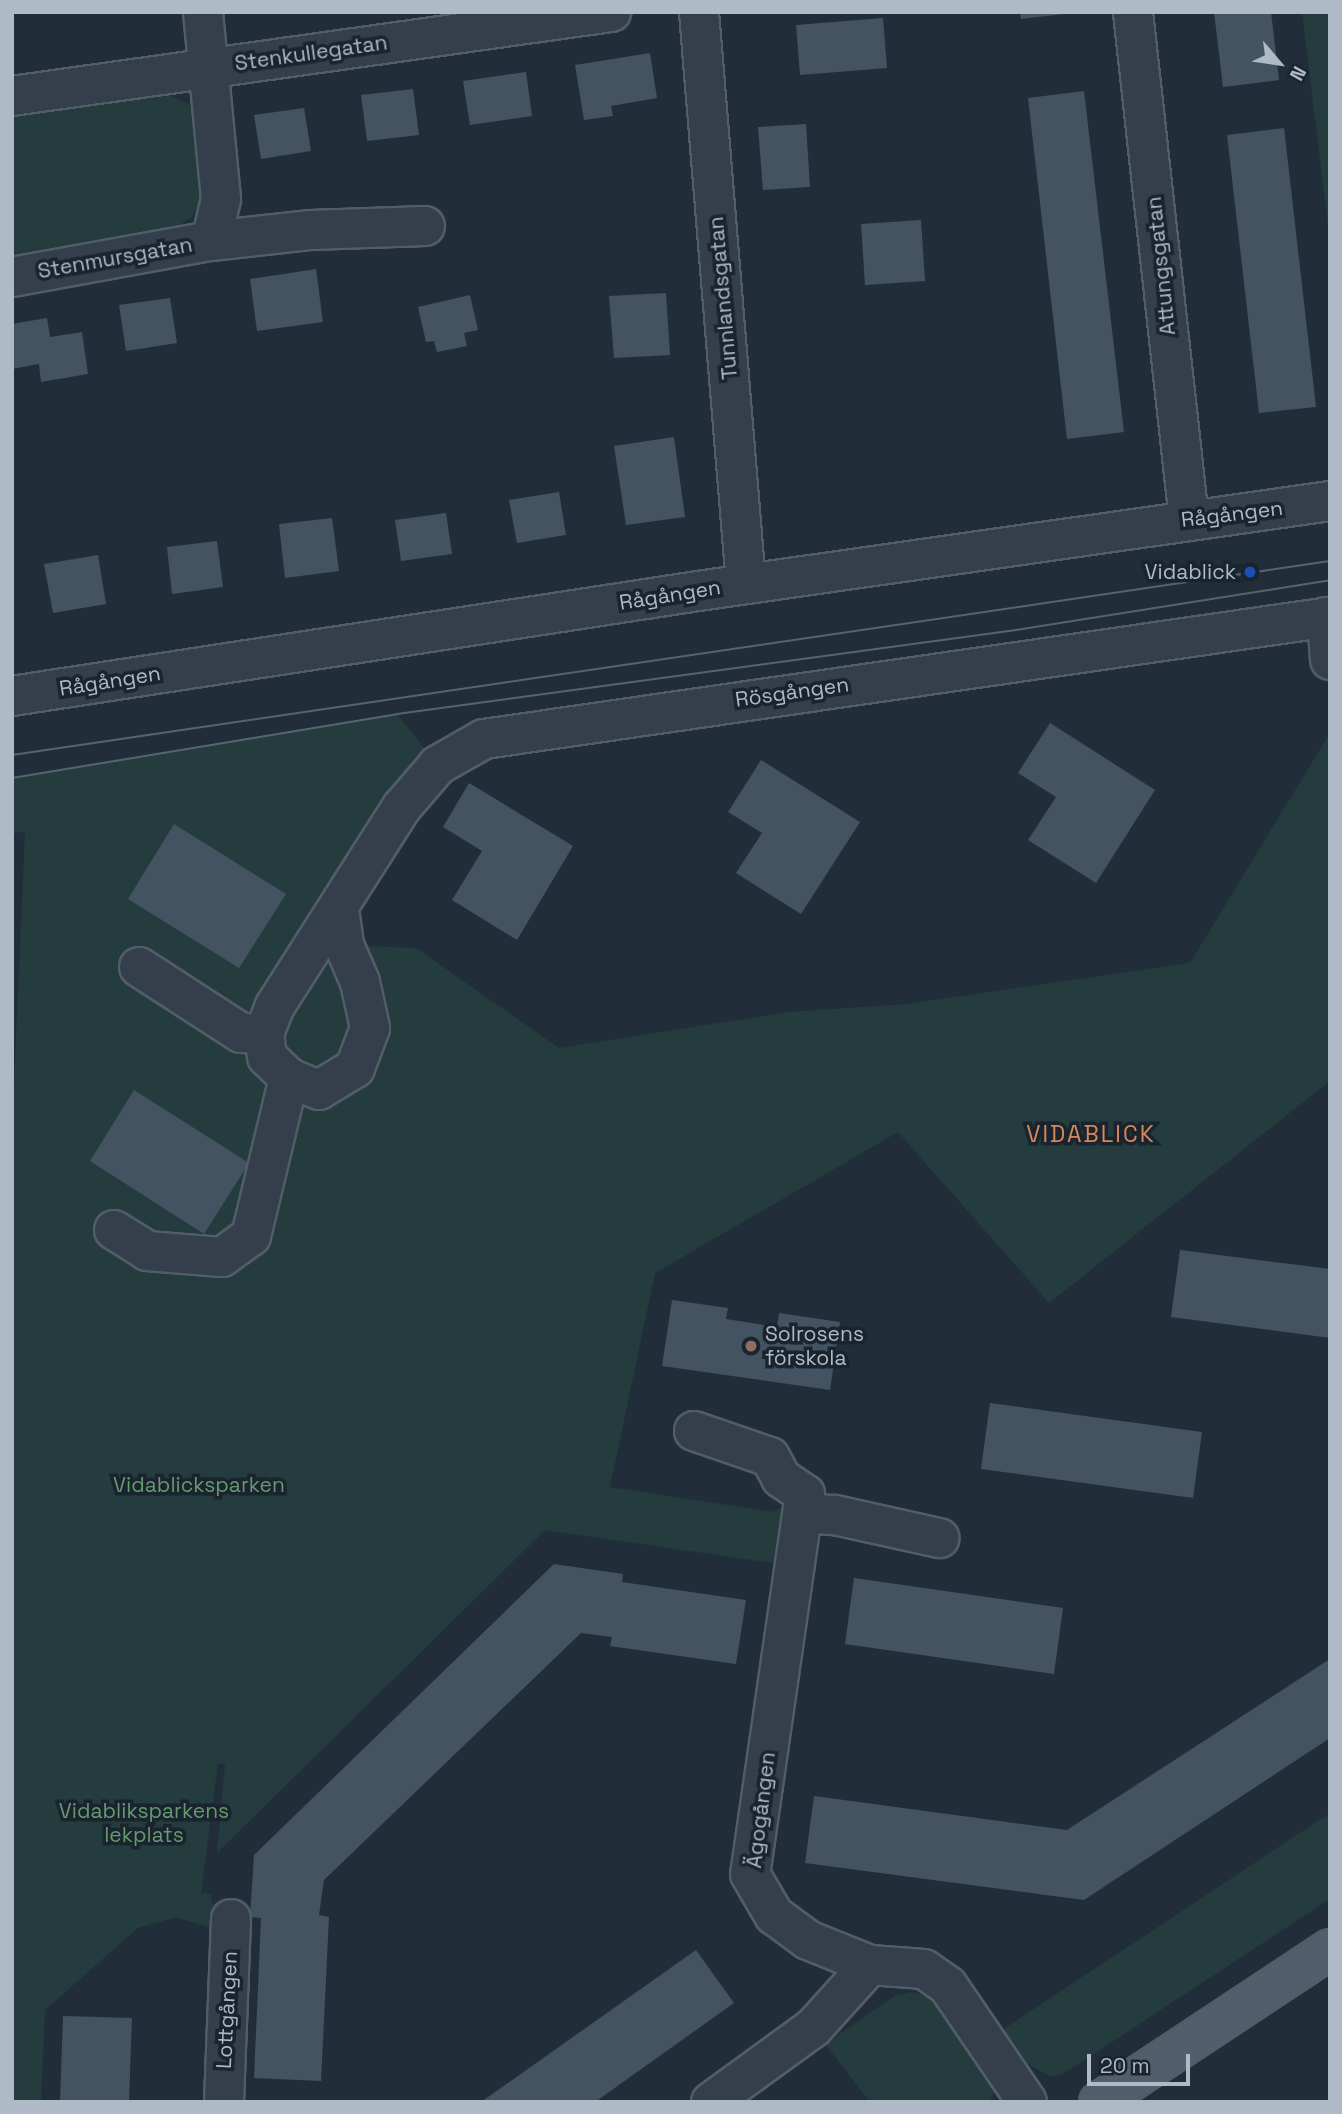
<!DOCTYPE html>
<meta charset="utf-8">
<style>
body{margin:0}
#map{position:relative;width:1342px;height:2114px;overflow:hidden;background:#212e3a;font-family:"Space Grotesk",sans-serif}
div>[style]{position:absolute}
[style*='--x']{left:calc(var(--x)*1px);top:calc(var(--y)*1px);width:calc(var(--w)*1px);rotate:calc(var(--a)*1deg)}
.green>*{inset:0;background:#243c3d}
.building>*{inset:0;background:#445362}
.roads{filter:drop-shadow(2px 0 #525d68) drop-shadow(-2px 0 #525d68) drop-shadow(0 2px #525d68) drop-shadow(0 -2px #525d68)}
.minor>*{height:38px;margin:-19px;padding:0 19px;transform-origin:19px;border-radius:19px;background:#353f4b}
.major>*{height:38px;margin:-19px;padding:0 19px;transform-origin:19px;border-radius:19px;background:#525e6b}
.tram>*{height:2px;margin:-1px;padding:0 1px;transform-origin:1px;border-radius:1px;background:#566472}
.dots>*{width:19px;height:19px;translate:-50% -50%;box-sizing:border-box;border:4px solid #1a242f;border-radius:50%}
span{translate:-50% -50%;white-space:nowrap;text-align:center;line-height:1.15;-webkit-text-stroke:7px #1a242f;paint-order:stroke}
.street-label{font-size:21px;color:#afbac7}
.poi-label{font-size:21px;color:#afbac7}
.right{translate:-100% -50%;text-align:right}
.left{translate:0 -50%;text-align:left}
.park-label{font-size:21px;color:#66996e}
.neighbourhood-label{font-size:23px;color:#d7885a;letter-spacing:2px}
.frame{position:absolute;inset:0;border:14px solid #afbac7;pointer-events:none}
.north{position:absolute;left:1244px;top:28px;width:70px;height:70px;-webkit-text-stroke:5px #1a242f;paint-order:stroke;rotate:119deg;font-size:19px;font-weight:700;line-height:28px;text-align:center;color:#afbac7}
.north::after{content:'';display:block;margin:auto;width:24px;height:32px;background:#afbac7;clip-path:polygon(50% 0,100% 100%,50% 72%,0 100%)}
.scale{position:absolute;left:1087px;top:2054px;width:103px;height:32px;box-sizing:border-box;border:4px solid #afbac7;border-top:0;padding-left:9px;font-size:21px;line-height:24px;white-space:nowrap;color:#afbac7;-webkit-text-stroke:5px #1a242f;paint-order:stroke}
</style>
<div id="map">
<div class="green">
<i style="clip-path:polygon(1302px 12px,1330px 12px,1330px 242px)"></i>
<i style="clip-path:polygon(167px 94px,189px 104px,197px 115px,204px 192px,192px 217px,172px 230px,12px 261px,12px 116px)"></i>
<i style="clip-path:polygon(397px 714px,438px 765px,377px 846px,344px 945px,416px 948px,559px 1048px,789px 1012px,906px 1004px,1190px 963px,1330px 733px,1330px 1081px,1049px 1303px,898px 1132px,655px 1273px,610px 1487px,773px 1512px,805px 1494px,794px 1566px,545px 1530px,217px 1853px,225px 1764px,218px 1763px,201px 1893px,211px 1894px,215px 1929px,176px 1917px,138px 1928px,45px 2010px,41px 2102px,12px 2102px,12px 1133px,25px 831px,12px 834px,12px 778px)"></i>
<i style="clip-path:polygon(1330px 1813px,1330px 1899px,1063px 2074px,1051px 2077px,987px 2040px)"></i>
<i style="clip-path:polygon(912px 1992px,927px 1996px,942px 2009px,996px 2089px,989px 2102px,870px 2102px,825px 2044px,896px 1995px)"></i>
</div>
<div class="building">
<i style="clip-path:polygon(1020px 12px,1064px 12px,1064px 14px,1021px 19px)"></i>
<i style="clip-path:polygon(1214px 12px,1271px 12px,1279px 80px,1223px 87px)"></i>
<i style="clip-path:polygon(883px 18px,887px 68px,800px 75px,796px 25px)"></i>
<i style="clip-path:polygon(650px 53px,657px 98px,611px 106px,613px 116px,584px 120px,575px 65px)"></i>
<i style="clip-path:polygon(526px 72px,532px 116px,470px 125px,463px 81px)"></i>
<i style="clip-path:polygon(413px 89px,419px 135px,367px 141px,361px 95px)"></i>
<i style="clip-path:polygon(1084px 91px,1124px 432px,1067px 439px,1028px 98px)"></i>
<i style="clip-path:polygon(304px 108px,311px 151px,261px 159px,254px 115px)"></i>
<i style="clip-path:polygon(806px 124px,810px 187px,763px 190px,758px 127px)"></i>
<i style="clip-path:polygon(1284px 128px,1316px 407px,1259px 413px,1227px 135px)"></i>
<i style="clip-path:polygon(921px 220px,925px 281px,865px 285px,861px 224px)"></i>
<i style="clip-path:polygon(316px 269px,323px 322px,257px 331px,250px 279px)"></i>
<i style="clip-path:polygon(666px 293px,670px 355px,614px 358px,609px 296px)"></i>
<i style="clip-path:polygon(470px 295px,478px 330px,464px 333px,467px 346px,437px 352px,434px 341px,426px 342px,418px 307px)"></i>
<i style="clip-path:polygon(170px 298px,177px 343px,126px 351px,119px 305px)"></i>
<i style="clip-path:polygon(47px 318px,50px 337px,82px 332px,88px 374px,41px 382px,39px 364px,12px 369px,12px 324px)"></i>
<i style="clip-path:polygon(674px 437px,685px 517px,626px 525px,614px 446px)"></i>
<i style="clip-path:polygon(559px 492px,566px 535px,517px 543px,509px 500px)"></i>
<i style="clip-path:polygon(446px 513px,452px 554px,401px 561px,395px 520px)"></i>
<i style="clip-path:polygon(332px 518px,339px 571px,285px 578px,279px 524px)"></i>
<i style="clip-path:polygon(217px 541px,223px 587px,172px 594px,167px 547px)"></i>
<i style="clip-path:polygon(98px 555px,106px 604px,53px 613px,44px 564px)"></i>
<i style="clip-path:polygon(1050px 723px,1155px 790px,1096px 883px,1028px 840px,1056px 797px,1018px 773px)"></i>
<i style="clip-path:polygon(761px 760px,860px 822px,801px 914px,736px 873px,762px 833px,728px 812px)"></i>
<i style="clip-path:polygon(469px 783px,573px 846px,517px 940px,452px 900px,482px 851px,443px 827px)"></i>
<i style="clip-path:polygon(174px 824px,286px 894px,239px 968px,128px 899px)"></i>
<i style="clip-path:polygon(134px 1090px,249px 1163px,204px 1234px,90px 1161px)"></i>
<i style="clip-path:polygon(1180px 1250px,1330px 1269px,1330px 1338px,1171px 1317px)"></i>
<i style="clip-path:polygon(672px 1300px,728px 1308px,726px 1319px,777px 1327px,779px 1313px,840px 1322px,830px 1390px,662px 1366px)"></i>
<i style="clip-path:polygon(990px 1403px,1202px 1432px,1193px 1498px,981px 1469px)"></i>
<i style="clip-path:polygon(554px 1564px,623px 1574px,622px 1582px,746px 1600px,736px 1664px,610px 1646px,612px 1637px,581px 1633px,324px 1880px,319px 1915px,329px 1917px,321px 2081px,254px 2078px,261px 1918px,250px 1917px,254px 1855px)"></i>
<i style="clip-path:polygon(854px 1578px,1063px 1608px,1054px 1674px,845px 1644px)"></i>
<i style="clip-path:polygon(1330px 1659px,1330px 1738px,1084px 1900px,805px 1863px,814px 1796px,1067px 1830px)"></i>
<i style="clip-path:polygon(696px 1950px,734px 2003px,595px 2102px,481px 2102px)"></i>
<i style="clip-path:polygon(63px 2016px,132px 2018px,129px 2102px,60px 2102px)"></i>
</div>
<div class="roads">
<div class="minor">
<i style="--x:699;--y:12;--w:574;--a:85.3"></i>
<i style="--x:1133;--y:12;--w:510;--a:83.7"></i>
<i style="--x:12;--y:96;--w:605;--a:-7.98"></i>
<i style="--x:211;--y:241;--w:101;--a:-6.3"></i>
<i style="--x:311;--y:230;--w:114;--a:-2"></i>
<i style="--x:12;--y:277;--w:202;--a:-10.3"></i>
<i style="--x:211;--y:241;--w:43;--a:-76.6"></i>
<i style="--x:221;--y:199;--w:188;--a:-95.5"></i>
<i style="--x:1327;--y:617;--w:43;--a:86"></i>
<i style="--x:12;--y:696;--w:694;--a:-8.7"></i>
<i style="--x:698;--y:591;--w:638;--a:-8.1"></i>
<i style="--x:339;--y:909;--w:36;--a:82"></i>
<i style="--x:344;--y:945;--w:40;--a:66.6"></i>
<i style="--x:360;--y:982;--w:47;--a:77.7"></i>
<i style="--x:370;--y:1028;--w:43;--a:110.6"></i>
<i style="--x:355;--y:1068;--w:42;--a:148.6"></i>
<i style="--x:319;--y:1090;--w:32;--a:-158"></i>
<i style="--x:289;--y:1078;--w:30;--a:-136"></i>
<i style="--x:267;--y:1057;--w:23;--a:-97"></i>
<i style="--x:264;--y:1034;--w:30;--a:-69"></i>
<i style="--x:275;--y:1006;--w:236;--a:-57.5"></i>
<i style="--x:402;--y:807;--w:55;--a:-49.4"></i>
<i style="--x:438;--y:765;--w:53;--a:-29.5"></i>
<i style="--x:484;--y:739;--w:855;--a:-8.21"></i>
<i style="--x:139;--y:967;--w:121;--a:32.9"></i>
<i style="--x:241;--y:1033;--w:23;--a:2"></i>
<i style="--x:114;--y:1230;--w:39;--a:32"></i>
<i style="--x:147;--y:1251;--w:75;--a:4.6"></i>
<i style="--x:222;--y:1257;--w:36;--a:-36"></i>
<i style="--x:251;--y:1236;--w:163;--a:-76.5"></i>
<i style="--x:694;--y:1431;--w:80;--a:18.9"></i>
<i style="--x:770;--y:1457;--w:24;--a:62"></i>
<i style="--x:781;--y:1478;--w:29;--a:34"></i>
<i style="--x:805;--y:1494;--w:384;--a:98.2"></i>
<i style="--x:750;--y:1874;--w:48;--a:59.7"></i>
<i style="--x:774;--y:1915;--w:42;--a:36.3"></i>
<i style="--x:808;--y:1940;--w:67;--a:22"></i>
<i style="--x:870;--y:1965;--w:54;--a:4.2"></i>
<i style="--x:924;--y:1969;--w:29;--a:35"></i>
<i style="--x:948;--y:1986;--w:140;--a:55.7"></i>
<i style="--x:803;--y:1513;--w:32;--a:4"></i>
<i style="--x:835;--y:1515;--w:107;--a:12.5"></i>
<i style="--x:224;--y:2102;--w:183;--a:-87.8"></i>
<i style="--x:711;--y:2102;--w:126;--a:-36"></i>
<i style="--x:813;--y:2028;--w:85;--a:-47.9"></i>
</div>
<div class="major">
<i style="--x:1099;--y:2102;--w:277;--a:-33.5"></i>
</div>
</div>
<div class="tram">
<i style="--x:12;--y:755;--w:1332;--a:-8.37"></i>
<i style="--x:12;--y:778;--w:390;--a:-9.4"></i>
<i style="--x:397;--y:714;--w:625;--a:-7.73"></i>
<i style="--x:1016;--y:630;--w:318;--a:-9"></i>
</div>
<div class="dots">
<i style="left:1250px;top:572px;background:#1a4fb4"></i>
<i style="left:751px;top:1346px;background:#8d6e63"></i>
</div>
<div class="street-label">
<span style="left:311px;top:53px;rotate:-8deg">Stenkullegatan</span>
<span style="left:115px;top:258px;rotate:-10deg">Stenmursgatan</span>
<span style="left:1161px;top:266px;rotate:-96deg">Attungsgatan</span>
<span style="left:723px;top:298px;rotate:-95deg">Tunnlandsgatan</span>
<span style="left:1232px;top:514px;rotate:-7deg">Rågången</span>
<span style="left:670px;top:595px;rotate:-9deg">Rågången</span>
<span style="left:110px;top:681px;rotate:-9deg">Rågången</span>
<span style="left:792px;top:692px;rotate:-8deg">Rösgången</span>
<span style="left:761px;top:1810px;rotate:-83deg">Ägogången</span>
<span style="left:227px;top:2010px;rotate:-87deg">Lottgången</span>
</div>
<div class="poi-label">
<span class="right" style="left:1236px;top:572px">Vidablick</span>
<span class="left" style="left:765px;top:1346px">Solrosens<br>förskola</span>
</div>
<div class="park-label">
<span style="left:199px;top:1485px">Vidablicksparken</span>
<span style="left:144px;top:1823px">Vidabliksparkens<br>lekplats</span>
</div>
<div class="neighbourhood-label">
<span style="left:1091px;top:1134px">VIDABLICK</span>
</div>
<div class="frame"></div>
<div class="north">N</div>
<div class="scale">20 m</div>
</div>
